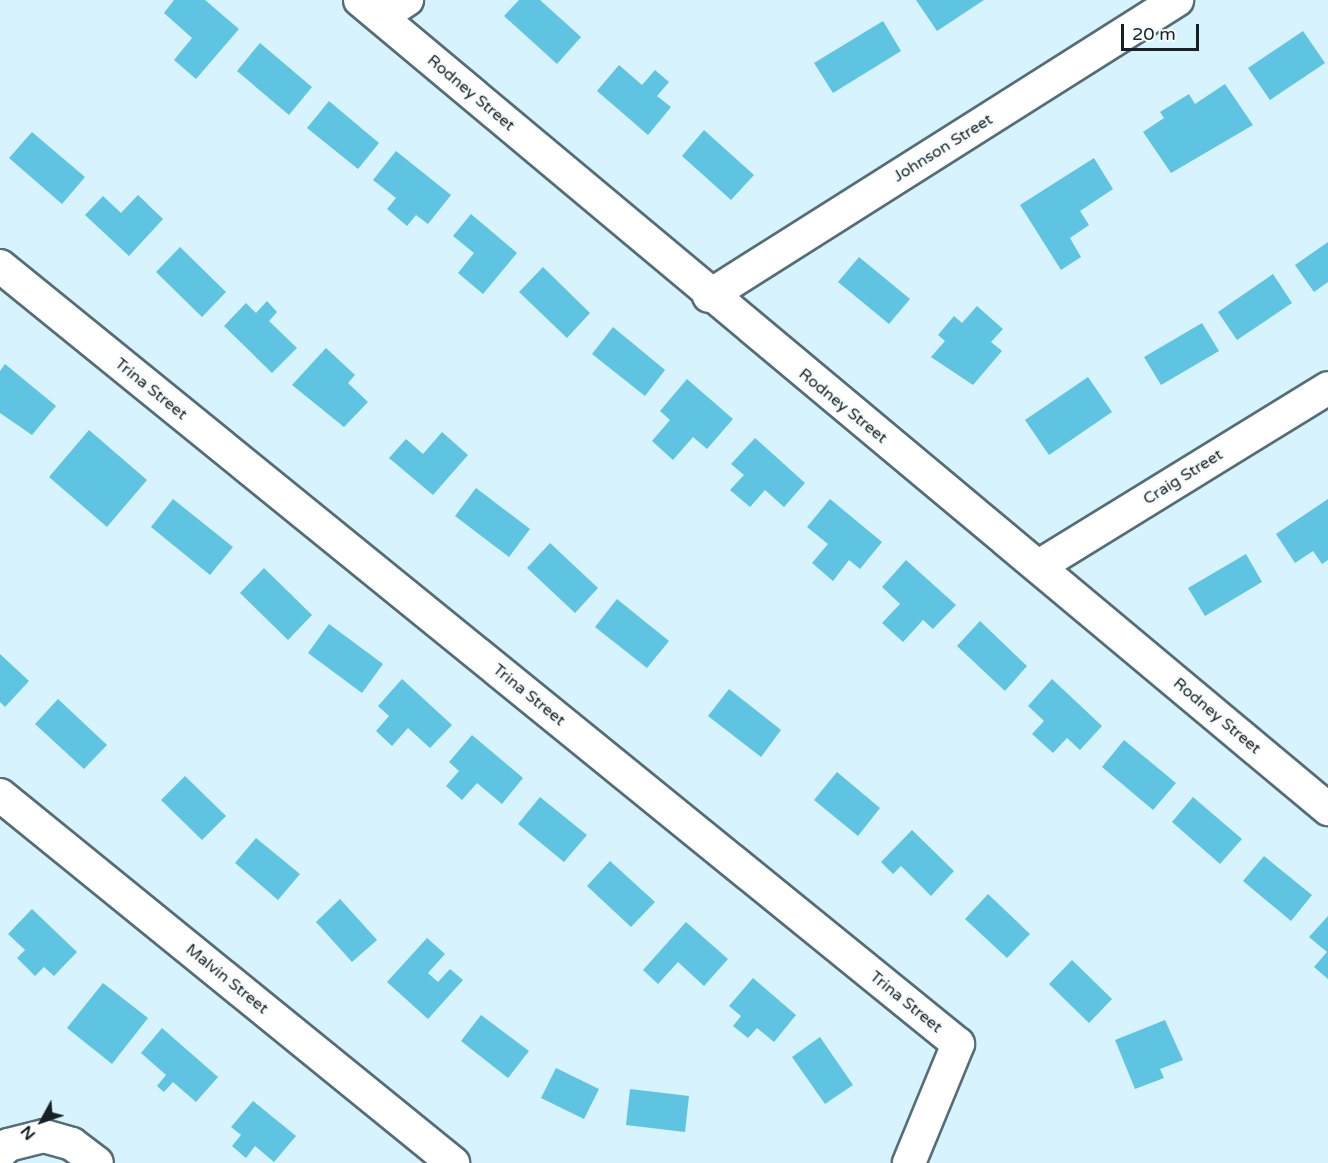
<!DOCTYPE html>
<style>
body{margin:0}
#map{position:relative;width:1328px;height:1163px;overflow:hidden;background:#d7f3fd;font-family:"Varela Round",sans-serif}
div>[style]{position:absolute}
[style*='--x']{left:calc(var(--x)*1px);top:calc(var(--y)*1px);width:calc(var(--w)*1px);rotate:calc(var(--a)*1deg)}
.building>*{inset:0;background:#5fc4e2}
.roads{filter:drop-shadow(2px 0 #556d75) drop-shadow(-2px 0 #556d75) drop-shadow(0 2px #556d75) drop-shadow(0 -2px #556d75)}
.minor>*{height:32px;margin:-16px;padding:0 16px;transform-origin:16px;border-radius:16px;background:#fff}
span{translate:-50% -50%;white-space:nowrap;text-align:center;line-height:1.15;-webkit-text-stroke:5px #f7fcfe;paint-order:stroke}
.street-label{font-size:16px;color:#172125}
.north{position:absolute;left:12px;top:1091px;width:60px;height:60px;-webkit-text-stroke:4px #f7fcfe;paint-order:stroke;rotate:230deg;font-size:16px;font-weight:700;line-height:24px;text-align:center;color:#172125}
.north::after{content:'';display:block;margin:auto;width:21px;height:27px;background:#172125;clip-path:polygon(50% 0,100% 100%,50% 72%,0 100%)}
.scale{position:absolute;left:1121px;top:24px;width:78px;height:27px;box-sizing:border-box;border:3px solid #172125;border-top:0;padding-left:8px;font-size:18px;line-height:21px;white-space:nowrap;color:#172125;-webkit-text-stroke:4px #f7fcfe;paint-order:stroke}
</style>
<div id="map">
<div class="building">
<i style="clip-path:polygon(174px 0,205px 0,239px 29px,196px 79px,174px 60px,192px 38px,164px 13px)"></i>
<i style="clip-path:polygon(519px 0,540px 0,581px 37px,557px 64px,504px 16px)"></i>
<i style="clip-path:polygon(916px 0,984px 0,937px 31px)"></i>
<i style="clip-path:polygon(883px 21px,901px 51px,833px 93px,814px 63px)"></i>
<i style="clip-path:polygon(1303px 31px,1325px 63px,1270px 100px,1248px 68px)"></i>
<i style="clip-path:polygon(260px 43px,312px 87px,289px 115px,237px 71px)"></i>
<i style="clip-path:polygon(619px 65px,642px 85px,655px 70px,669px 82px,657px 96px,671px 107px,648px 135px,597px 91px)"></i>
<i style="clip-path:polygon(1225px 84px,1253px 125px,1171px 173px,1143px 132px,1164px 118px,1160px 112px,1189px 94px,1195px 104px)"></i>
<i style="clip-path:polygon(329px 101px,379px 143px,358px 169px,307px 128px)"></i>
<i style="clip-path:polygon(704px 130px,754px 175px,731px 200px,682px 156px)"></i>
<i style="clip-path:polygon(32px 132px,85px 177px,62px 204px,9px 158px)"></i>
<i style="clip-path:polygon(396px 151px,451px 195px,428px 224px,416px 215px,407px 226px,387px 209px,396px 198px,373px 180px)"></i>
<i style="clip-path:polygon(1094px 158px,1113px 189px,1080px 211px,1089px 225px,1070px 238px,1081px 257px,1061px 270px,1020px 205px)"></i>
<i style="clip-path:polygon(138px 195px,163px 219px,129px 256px,85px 215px,103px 196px,121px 213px)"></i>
<i style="clip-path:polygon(471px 214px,517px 253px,483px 294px,458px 273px,474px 253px,453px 236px)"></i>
<i style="clip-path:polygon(1328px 242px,1328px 282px,1314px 292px,1295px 265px)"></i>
<i style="clip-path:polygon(180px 247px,226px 292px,202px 317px,156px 272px)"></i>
<i style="clip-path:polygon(859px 257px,910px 299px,889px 324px,838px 282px)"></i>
<i style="clip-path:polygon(543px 267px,590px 313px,567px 338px,519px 292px)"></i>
<i style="clip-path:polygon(1273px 274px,1292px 303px,1237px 340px,1218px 312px)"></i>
<i style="clip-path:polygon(267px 301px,277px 312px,269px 321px,297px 348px,272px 373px,224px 326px,246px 303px,256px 313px)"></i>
<i style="clip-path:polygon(977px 306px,1003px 329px,991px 342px,1002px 351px,973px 385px,931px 357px,945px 341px,938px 335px,954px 316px,962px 323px)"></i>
<i style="clip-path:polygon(1202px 323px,1219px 351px,1161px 385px,1144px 357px)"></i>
<i style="clip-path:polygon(613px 327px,665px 370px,645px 396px,592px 354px)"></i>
<i style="clip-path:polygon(326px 348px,355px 375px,348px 383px,368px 402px,344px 427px,292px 385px)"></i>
<i style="clip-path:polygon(5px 364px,56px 406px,32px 435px,0 413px,0 371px)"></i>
<i style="clip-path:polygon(1088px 377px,1112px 412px,1049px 455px,1025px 420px)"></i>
<i style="clip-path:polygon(687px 379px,733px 419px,707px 449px,693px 437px,673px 460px,652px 441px,670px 420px,660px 411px)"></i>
<i style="clip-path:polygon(89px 430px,147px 480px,107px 527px,49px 477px)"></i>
<i style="clip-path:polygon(442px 432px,468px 455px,433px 495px,389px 458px,406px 439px,423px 454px)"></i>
<i style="clip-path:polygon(755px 438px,805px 483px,784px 507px,765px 490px,750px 507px,730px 490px,744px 475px,731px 464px)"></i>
<i style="clip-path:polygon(476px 488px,530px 529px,509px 557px,455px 516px)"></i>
<i style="clip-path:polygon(173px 499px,233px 547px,210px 575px,151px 527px)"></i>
<i style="clip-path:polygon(830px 499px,882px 542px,860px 569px,849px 560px,833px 581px,812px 563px,828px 544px,807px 527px)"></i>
<i style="clip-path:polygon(1328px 499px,1328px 560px,1322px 564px,1313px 551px,1295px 563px,1276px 534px)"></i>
<i style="clip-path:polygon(550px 543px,598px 588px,575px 613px,527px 568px)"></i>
<i style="clip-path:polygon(1246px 554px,1262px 582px,1205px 616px,1188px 588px)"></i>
<i style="clip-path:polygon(906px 560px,956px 605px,933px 629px,923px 620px,903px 642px,882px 623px,900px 604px,882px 587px)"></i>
<i style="clip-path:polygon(264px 568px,312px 615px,288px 640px,240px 593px)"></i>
<i style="clip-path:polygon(617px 599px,669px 641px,647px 668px,595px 627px)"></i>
<i style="clip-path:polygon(980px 621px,1027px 666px,1005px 691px,957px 646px)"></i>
<i style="clip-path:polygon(329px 624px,383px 664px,362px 693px,308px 653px)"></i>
<i style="clip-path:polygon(0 654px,29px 681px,5px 707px,0 702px)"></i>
<i style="clip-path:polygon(402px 679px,452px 725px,430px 748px,408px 728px,392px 746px,376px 731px,389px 716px,378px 706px)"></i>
<i style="clip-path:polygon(1052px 679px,1102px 726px,1080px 750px,1067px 738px,1053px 753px,1032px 734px,1044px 721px,1028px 706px)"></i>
<i style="clip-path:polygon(729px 689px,781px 730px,761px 757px,708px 716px)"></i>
<i style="clip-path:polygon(58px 699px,107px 745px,84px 769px,35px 724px)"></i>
<i style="clip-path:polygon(472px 735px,523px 778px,502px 804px,477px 783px,462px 800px,446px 786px,459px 771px,449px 762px)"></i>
<i style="clip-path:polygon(1124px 740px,1176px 783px,1153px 810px,1102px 767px)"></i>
<i style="clip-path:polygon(837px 772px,880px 808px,858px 836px,814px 800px)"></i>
<i style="clip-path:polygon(185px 776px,226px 816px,202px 840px,161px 800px)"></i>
<i style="clip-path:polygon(540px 797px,587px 835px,564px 862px,518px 824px)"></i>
<i style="clip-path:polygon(1193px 797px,1242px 839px,1220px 864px,1172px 822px)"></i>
<i style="clip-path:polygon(912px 830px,954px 871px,931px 896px,901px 866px,893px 874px,881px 862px)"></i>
<i style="clip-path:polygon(256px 838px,300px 874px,278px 900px,235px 863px)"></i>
<i style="clip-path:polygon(1264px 856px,1312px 895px,1291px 921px,1243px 881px)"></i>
<i style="clip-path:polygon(610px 861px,655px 902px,631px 927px,587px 886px)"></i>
<i style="clip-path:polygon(988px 894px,1030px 934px,1007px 958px,965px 919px)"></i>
<i style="clip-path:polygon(340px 899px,377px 940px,352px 962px,316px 922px)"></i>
<i style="clip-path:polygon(32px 909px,77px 952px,54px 976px,44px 967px,35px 976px,17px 958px,25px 950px,8px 934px)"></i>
<i style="clip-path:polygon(1328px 916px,1328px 979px,1314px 967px,1327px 952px,1309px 937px)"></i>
<i style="clip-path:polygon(686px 922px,728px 959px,704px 986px,678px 962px,658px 984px,643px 970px)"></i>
<i style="clip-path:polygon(427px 938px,445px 954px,428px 973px,438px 982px,450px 969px,463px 980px,428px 1019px,387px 982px)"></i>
<i style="clip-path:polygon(1072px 960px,1112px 999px,1089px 1023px,1049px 984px)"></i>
<i style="clip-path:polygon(753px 978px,796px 1015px,774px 1042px,757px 1028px,748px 1038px,733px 1026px,741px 1016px,729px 1006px)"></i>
<i style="clip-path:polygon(103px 983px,148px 1018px,112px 1064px,67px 1028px)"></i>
<i style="clip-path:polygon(481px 1015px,529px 1051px,508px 1078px,461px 1041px)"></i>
<i style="clip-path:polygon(1165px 1020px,1183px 1060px,1160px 1069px,1164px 1078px,1135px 1089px,1115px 1040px)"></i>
<i style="clip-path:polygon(162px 1028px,218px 1077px,196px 1102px,173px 1082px,164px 1092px,157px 1086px,166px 1075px,141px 1053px)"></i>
<i style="clip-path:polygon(820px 1037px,853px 1085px,825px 1104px,792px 1057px)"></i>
<i style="clip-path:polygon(556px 1068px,599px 1089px,584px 1119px,541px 1098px)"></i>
<i style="clip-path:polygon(630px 1089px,689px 1096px,685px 1132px,626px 1125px)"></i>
<i style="clip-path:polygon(253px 1101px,296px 1136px,274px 1162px,255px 1146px,246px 1158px,232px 1146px,241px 1135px,231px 1127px)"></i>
</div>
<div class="roads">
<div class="minor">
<i style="--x:360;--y:0;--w:1262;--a:39.89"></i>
<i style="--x:382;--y:16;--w:30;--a:-33"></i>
<i style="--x:0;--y:266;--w:1234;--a:39.08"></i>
<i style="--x:958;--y:1044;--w:129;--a:112.4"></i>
<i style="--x:709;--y:296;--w:554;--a:-32.31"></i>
<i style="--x:1039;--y:566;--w:339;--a:-31.6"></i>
<i style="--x:0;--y:795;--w:584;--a:39.09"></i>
<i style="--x:0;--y:1153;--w:11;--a:-45"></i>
<i style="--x:8;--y:1145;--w:37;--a:-14"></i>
<i style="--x:44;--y:1136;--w:29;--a:16"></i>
<i style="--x:72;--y:1144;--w:31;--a:37"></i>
</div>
</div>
<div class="street-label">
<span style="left:471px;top:93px;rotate:40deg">Rodney Street</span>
<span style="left:943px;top:148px;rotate:-32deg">Johnson Street</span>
<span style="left:151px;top:389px;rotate:39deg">Trina Street</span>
<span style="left:843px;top:406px;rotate:39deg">Rodney Street</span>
<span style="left:1183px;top:477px;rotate:-32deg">Craig Street</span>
<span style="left:529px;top:695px;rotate:39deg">Trina Street</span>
<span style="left:1217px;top:716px;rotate:40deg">Rodney Street</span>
<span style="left:227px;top:979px;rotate:39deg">Malvin Street</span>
<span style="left:906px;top:1002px;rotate:39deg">Trina Street</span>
</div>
<div class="north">N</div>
<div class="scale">20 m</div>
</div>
